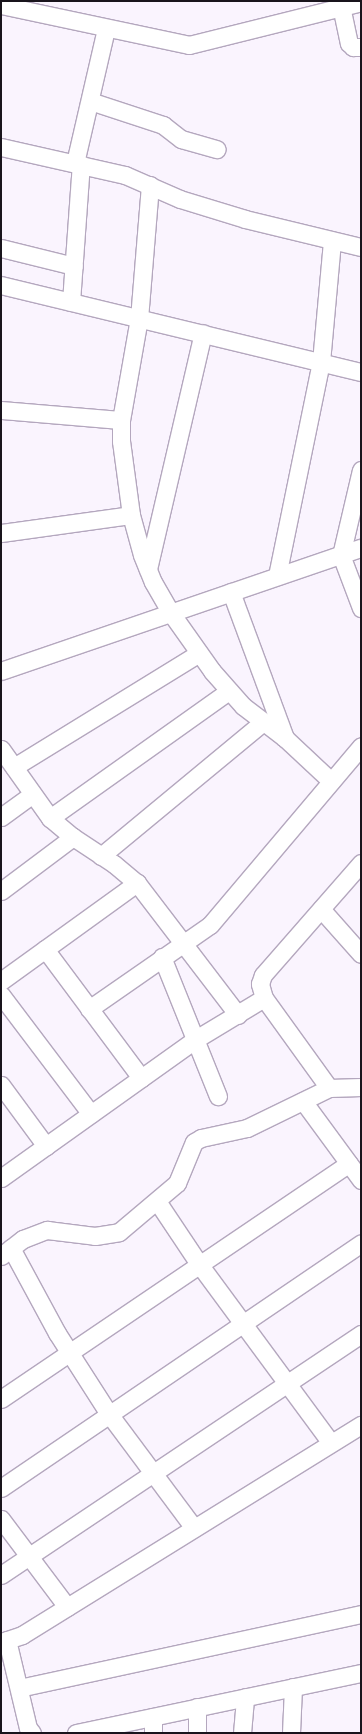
<!DOCTYPE html>
<style>
body{margin:0}
#map{position:relative;width:362px;height:1734px;overflow:hidden;background:#faf4fe;font-family:"PT Sans Narrow",sans-serif}
div>[style]{position:absolute}
[style*='--x']{left:calc(var(--x)*1px);top:calc(var(--y)*1px);width:calc(var(--w)*1px);rotate:calc(var(--a)*1deg)}
.roads{filter:drop-shadow(1px 0 #b4a7be) drop-shadow(-1px 0 #b4a7be) drop-shadow(0 1px #b4a7be) drop-shadow(0 -1px #b4a7be)}
.minor>*{height:17px;margin:-8.5px;padding:0 8.5px;transform-origin:8.5px;border-radius:8.5px;background:#fff}
span{translate:-50% -50%;white-space:nowrap;text-align:center;line-height:1.15;-webkit-text-stroke:3.5px #faf4fe;paint-order:stroke}
.frame{position:absolute;inset:0;border:2px solid #19141c;pointer-events:none}
</style>
<div id="map">
<div class="roads">
<div class="minor">
<i style="--x:1;--y:5;--w:192;--a:12"></i>
<i style="--x:189;--y:45;--w:177;--a:-14"></i>
<i style="--x:341;--y:6;--w:38;--a:78"></i>
<i style="--x:349;--y:43;--w:6;--a:45"></i>
<i style="--x:353;--y:47;--w:8;--a:0"></i>
<i style="--x:90;--y:101;--w:77;--a:18.2"></i>
<i style="--x:163;--y:125;--w:23;--a:38"></i>
<i style="--x:181;--y:139;--w:37;--a:16"></i>
<i style="--x:1;--y:147;--w:127;--a:12.7"></i>
<i style="--x:125;--y:175;--w:60;--a:23.6"></i>
<i style="--x:180;--y:199;--w:68;--a:17.1"></i>
<i style="--x:245;--y:219;--w:119;--a:13.6"></i>
<i style="--x:75;--y:163;--w:138;--a:-77"></i>
<i style="--x:150;--y:185;--w:133;--a:94.7"></i>
<i style="--x:139;--y:318;--w:104;--a:100"></i>
<i style="--x:121;--y:420;--w:21;--a:90"></i>
<i style="--x:121;--y:441;--w:75;--a:82.3"></i>
<i style="--x:131;--y:515;--w:41;--a:74.6"></i>
<i style="--x:142;--y:555;--w:29;--a:68"></i>
<i style="--x:153;--y:582;--w:36;--a:60"></i>
<i style="--x:171;--y:613;--w:71;--a:54.7"></i>
<i style="--x:212;--y:671;--w:47;--a:48.5"></i>
<i style="--x:243;--y:706;--w:53;--a:37.3"></i>
<i style="--x:285;--y:738;--w:63;--a:43.1"></i>
<i style="--x:1;--y:248;--w:75;--a:13.9"></i>
<i style="--x:1;--y:285;--w:370;--a:13.6"></i>
<i style="--x:71;--y:302;--w:138;--a:-85.9"></i>
<i style="--x:1;--y:410;--w:120;--a:4.8"></i>
<i style="--x:361;--y:470;--w:87;--a:103.2"></i>
<i style="--x:341;--y:555;--w:57;--a:69.3"></i>
<i style="--x:1;--y:533;--w:131;--a:-7.9"></i>
<i style="--x:148;--y:569;--w:242;--a:-76.9"></i>
<i style="--x:277;--y:576;--w:218;--a:-78.4"></i>
<i style="--x:321;--y:362;--w:122;--a:-84.8"></i>
<i style="--x:231;--y:592;--w:156;--a:69.7"></i>
<i style="--x:1;--y:671;--w:380;--a:-18.9"></i>
<i style="--x:1;--y:749;--w:85;--a:54.6"></i>
<i style="--x:50;--y:818;--w:30;--a:40"></i>
<i style="--x:73;--y:837;--w:90;--a:143.1"></i>
<i style="--x:14;--y:767;--w:217;--a:-31.6"></i>
<i style="--x:1;--y:817;--w:39;--a:-36"></i>
<i style="--x:50;--y:818;--w:219;--a:-35.4"></i>
<i style="--x:73;--y:837;--w:49;--a:33.4"></i>
<i style="--x:114;--y:864;--w:30;--a:40"></i>
<i style="--x:137;--y:883;--w:166;--a:52.6"></i>
<i style="--x:101;--y:856;--w:210;--a:-39.6"></i>
<i style="--x:321;--y:909;--w:60;--a:48.4"></i>
<i style="--x:45;--y:949;--w:161;--a:53.3"></i>
<i style="--x:162;--y:957;--w:150;--a:68.1"></i>
<i style="--x:1;--y:981;--w:168;--a:-35.8"></i>
<i style="--x:1;--y:995;--w:149;--a:52.9"></i>
<i style="--x:89;--y:1009;--w:147;--a:-34.8"></i>
<i style="--x:210;--y:925;--w:234;--a:-49.8"></i>
<i style="--x:1;--y:1085;--w:76;--a:53.6"></i>
<i style="--x:329;--y:1088;--w:111;--a:-125.8"></i>
<i style="--x:264;--y:998;--w:15;--a:-106"></i>
<i style="--x:260;--y:984;--w:9;--a:-72"></i>
<i style="--x:263;--y:975;--w:149;--a:-48.8"></i>
<i style="--x:303;--y:1101;--w:98;--a:53.7"></i>
<i style="--x:1;--y:1178;--w:239;--a:-35.5"></i>
<i style="--x:196;--y:1039;--w:79;--a:-31.1"></i>
<i style="--x:157;--y:1201;--w:76;--a:56.3"></i>
<i style="--x:199;--y:1264;--w:222;--a:53.6"></i>
<i style="--x:11;--y:1248;--w:97;--a:61.6"></i>
<i style="--x:57;--y:1333;--w:96;--a:57.3"></i>
<i style="--x:109;--y:1414;--w:142;--a:53.3"></i>
<i style="--x:1;--y:1256;--w:28;--a:-38"></i>
<i style="--x:23;--y:1239;--w:26;--a:-21"></i>
<i style="--x:47;--y:1230;--w:48;--a:7.1"></i>
<i style="--x:95;--y:1236;--w:24;--a:-9"></i>
<i style="--x:119;--y:1232;--w:76;--a:-40.2"></i>
<i style="--x:177;--y:1183;--w:44;--a:-67.5"></i>
<i style="--x:194;--y:1142;--w:8;--a:-30"></i>
<i style="--x:201;--y:1138;--w:47;--a:-12.3"></i>
<i style="--x:247;--y:1128;--w:91;--a:-26"></i>
<i style="--x:329;--y:1088;--w:32;--a:-2"></i>
<i style="--x:1;--y:1399;--w:420;--a:-34.1"></i>
<i style="--x:1;--y:1488;--w:435;--a:-34.2"></i>
<i style="--x:1;--y:1519;--w:110;--a:53.1"></i>
<i style="--x:1;--y:1575;--w:433;--a:-33.8"></i>
<i style="--x:7;--y:1640;--w:90;--a:76.6"></i>
<i style="--x:28;--y:1728;--w:6;--a:51"></i>
<i style="--x:1;--y:1642;--w:22;--a:-18"></i>
<i style="--x:22;--y:1635;--w:399;--a:-31.8"></i>
<i style="--x:19;--y:1688;--w:350;--a:-12.2"></i>
<i style="--x:153;--y:1717;--w:16;--a:90"></i>
<i style="--x:76;--y:1733;--w:291;--a:-11.9"></i>
<i style="--x:197;--y:1733;--w:26;--a:-90"></i>
<i style="--x:242;--y:1733;--w:36;--a:-85"></i>
<i style="--x:291;--y:1733;--w:46;--a:-87.5"></i>
</div>
</div>
<div class="frame"></div>
</div>
